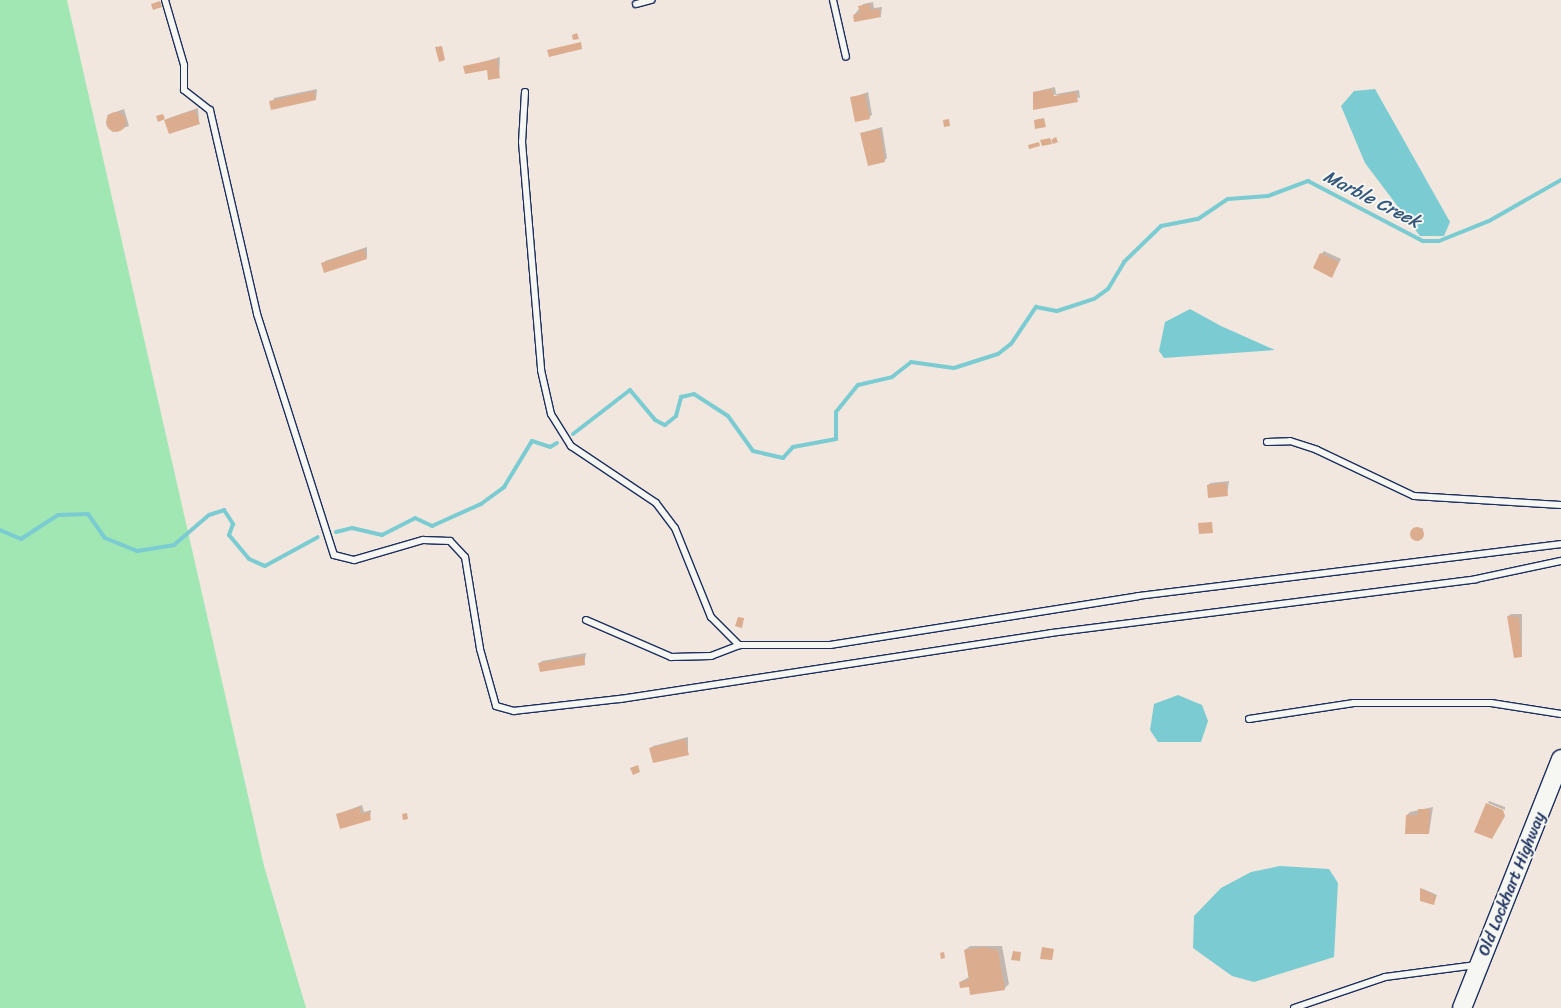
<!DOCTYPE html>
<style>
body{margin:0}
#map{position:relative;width:1561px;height:1008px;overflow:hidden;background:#f1e7de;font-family:Sriracha,sans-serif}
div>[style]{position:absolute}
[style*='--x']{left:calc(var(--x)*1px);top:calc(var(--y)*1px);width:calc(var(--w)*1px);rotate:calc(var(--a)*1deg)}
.green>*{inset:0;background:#a0e7b3}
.water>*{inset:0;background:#7accd2}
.shadow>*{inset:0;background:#0003}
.stream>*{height:4px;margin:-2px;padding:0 2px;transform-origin:2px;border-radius:2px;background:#7accd2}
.building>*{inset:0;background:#dcac8e}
.round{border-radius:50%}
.roads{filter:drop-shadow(1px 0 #1b2f5e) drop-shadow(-1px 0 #1b2f5e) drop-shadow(0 1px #1b2f5e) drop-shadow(0 -1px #1b2f5e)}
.lane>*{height:6px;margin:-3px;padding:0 3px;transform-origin:3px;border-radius:3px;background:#f6f6f2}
.secondary>*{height:18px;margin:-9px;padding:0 9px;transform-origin:9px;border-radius:9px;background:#f6f6f2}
span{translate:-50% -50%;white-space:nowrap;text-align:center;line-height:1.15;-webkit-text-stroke:4px #f6f6f2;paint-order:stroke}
.street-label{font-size:16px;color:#1b2f5e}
.water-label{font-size:18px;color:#33567b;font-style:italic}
</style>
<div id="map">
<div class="green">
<i style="clip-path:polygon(0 0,67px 0,264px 866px,306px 1008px,0 1008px)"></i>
</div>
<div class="water">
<i style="clip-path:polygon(1375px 89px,1450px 222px,1444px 236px,1420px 236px,1365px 163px,1341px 106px,1354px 91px)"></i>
<i style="clip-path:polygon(1190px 309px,1221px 326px,1275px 350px,1164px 358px,1159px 351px,1165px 322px)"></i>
<i style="clip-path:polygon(1178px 695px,1202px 705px,1208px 721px,1201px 742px,1158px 742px,1150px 730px,1154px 704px)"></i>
<i style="clip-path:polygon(1280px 866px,1329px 869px,1338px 883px,1334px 957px,1254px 982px,1232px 976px,1193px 948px,1194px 916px,1221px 888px,1251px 872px)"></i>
</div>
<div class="shadow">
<i style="clip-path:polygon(873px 2px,874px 8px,882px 7px,881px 15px,854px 15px,863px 4px)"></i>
<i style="clip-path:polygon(500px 57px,499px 76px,488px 69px,465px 67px)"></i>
<i style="clip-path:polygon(1055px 87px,1056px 94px,1079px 90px,1080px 98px,1034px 92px)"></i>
<i style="clip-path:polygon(317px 89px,316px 99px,272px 108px,274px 98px)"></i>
<i style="clip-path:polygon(868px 92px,872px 115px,869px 117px,852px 98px)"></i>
<i style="clip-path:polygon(198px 108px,199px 122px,166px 121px,169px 118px)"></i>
<i style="clip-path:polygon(124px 109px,129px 126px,112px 132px,107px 115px)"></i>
<i style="clip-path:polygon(882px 127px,887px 158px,884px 161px,861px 133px)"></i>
<i style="clip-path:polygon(367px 247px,367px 257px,325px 271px,325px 261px)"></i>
<i style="clip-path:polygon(1324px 251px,1341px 259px,1332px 276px,1321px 254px)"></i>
<i style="clip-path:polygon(1229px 481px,1227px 495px,1208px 485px,1211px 483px)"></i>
<i style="clip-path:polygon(1423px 528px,1423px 538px,1411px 538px,1412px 532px)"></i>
<i style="clip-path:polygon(1511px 614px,1522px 614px,1522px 656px,1508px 616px)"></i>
<i style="clip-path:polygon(586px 653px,584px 664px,540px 663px,542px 661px)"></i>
<i style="clip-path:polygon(688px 737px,688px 753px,651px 748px,653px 746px)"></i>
<i style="clip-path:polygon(1489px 801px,1505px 807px,1505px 810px,1488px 803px)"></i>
<i style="clip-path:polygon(362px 805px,364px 812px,371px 810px,370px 819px,338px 814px)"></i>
<i style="clip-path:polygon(1433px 807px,1429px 833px,1407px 815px,1410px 812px)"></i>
<i style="clip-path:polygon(1421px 888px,1437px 895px,1434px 903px)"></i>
<i style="clip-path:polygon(970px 946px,1002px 946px,1009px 984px,1004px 989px,960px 982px,969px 977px,965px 950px)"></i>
</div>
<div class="stream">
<i style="--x:573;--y:434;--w:72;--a:-37.7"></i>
<i style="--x:630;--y:390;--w:39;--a:50"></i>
<i style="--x:655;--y:420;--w:11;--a:27"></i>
<i style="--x:665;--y:425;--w:14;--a:-39"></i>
<i style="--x:676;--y:416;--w:20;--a:-75"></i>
<i style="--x:681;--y:397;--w:13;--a:-13"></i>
<i style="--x:694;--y:394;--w:40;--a:32.9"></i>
<i style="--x:728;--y:416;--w:43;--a:54.5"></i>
<i style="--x:753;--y:451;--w:31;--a:13"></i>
<i style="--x:783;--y:458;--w:15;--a:-48"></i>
<i style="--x:793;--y:447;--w:44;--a:-10.5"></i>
<i style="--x:836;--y:439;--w:27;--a:-90"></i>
<i style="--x:836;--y:412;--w:35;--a:-51"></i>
<i style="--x:858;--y:385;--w:35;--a:-13"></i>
<i style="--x:892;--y:377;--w:24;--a:-38"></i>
<i style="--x:911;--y:362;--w:43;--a:7.9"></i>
<i style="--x:954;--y:368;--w:46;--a:-17.7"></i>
<i style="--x:998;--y:354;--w:16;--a:-38"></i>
<i style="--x:1011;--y:344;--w:45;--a:-56"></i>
<i style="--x:1036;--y:307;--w:21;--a:11"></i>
<i style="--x:1057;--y:311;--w:39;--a:-18"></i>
<i style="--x:1094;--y:299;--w:17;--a:-36"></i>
<i style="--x:1108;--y:289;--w:31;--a:-59"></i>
<i style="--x:1124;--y:262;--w:52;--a:-44.2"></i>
<i style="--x:1161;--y:226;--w:38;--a:-11"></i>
<i style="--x:1198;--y:219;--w:36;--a:-34"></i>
<i style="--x:1228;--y:199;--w:40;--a:-4.3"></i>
<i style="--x:1268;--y:196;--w:43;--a:-20.6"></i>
<i style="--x:1308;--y:181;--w:130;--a:27.6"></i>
<i style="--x:1423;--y:241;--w:16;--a:0"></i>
<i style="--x:1439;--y:241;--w:54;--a:-21.8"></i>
<i style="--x:1489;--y:221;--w:83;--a:-29.7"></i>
<i style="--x:0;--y:530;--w:23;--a:23"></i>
<i style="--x:21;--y:539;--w:44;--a:-33"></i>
<i style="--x:58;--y:515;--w:30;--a:-2"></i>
<i style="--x:88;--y:514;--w:29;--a:55"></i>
<i style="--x:105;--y:538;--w:35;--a:22"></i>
<i style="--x:137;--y:551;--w:37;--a:-9"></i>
<i style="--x:174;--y:545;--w:46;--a:-40.6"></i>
<i style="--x:209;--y:515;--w:16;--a:-18"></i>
<i style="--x:224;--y:510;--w:17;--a:57"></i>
<i style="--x:233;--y:524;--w:12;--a:110"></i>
<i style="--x:229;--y:535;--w:31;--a:50"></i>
<i style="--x:249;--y:559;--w:17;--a:24"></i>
<i style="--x:265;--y:566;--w:60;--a:-28.7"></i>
<i style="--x:336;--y:532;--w:16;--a:-14"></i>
<i style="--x:352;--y:528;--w:31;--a:13"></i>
<i style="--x:382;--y:535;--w:37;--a:-27"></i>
<i style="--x:415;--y:518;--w:19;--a:25"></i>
<i style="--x:432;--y:526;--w:54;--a:-24.2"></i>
<i style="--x:481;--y:504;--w:29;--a:-36"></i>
<i style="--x:504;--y:487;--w:54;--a:-58.7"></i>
<i style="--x:532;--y:441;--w:19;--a:18"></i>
<i style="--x:550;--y:447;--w:8;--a:-30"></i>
</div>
<div class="building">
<i style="clip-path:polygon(160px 1px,162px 7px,153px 10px,151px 4px)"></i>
<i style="clip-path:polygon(870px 4px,871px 10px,879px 9px,881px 17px,854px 22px,853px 15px,860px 13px,858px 6px)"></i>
<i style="clip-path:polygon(577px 33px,579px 39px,573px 40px,572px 35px)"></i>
<i style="clip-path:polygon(581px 42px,582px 49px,549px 57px,547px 50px)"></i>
<i style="clip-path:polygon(442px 46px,445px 60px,439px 62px,435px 47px)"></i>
<i style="clip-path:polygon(497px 59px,500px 78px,488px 80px,487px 70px,465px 74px,463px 66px)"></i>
<i style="clip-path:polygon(1052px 89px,1054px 96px,1076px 92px,1078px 102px,1033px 110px,1033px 92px)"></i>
<i style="clip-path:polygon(314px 91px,316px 100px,271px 110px,269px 101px)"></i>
<i style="clip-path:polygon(865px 94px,870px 119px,855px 122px,850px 97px)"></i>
<i style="clip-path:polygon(195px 110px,200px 124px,169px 134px,164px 120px)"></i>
<i class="round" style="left:106px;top:112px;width:20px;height:20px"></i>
<i style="clip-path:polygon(163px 114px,165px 119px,158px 122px,156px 116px)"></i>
<i style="clip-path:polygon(1044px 118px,1046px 127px,1035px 129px,1034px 120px)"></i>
<i style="clip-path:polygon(949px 119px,950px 126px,944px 127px,943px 120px)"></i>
<i style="clip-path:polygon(880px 129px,885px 162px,868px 166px,860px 133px)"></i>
<i style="clip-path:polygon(1056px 137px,1058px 142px,1053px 144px,1051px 140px)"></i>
<i style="clip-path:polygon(1050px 138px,1052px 144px,1042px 146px,1040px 140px)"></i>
<i style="clip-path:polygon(1039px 142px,1040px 146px,1029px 149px,1028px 145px)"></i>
<i style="clip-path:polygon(364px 249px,367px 259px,324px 273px,321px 263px)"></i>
<i style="clip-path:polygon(1320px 253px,1339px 262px,1332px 278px,1313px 268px)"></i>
<i style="clip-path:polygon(1226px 483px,1228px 496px,1208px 498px,1207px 485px)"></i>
<i style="clip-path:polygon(1212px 522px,1213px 533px,1199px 534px,1198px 523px)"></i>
<i class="round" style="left:1410px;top:527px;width:14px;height:14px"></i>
<i style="clip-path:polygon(1507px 616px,1519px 617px,1522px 657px,1514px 658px)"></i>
<i style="clip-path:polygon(738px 617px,744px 618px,742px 628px,735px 626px)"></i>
<i style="clip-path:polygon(584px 656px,585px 665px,540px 672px,538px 663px)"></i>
<i style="clip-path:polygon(685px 739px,689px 755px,653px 763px,649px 748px)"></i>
<i style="clip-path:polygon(638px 765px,640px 772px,633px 775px,630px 768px)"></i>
<i style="clip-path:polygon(1486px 803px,1503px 810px,1505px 816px,1492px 839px,1474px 832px)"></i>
<i style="clip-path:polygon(360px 807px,361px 814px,369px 812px,371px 820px,340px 829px,336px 814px)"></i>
<i style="clip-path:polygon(1418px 809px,1430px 809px,1429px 834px,1405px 834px,1406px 815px,1418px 815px)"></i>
<i style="clip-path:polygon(407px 813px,408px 819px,403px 820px,402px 814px)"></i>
<i style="clip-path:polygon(1420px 888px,1436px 896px,1434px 905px,1420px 901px)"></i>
<i style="clip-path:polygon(983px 947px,998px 950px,1005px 990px,970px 995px,969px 987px,960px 988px,959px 982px,969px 980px,964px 950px)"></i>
<i style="clip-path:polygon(1042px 947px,1054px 949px,1052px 960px,1040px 959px)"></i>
<i style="clip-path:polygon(1013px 951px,1021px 952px,1020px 961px,1011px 960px)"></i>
<i style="clip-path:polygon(944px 952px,945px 958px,941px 959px,940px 953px)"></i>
</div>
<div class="roads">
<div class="lane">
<i style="--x:165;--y:0;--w:68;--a:73.7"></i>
<i style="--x:184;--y:65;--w:25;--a:90"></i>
<i style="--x:184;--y:90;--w:33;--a:38"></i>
<i style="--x:210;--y:110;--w:209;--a:77"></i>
<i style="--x:257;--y:314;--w:253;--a:72.3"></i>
<i style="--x:334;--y:555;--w:21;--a:14"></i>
<i style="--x:354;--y:560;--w:72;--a:-16.2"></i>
<i style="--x:423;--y:540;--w:27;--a:2"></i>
<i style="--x:450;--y:541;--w:22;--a:47"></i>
<i style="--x:465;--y:557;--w:93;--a:80.7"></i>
<i style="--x:480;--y:649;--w:59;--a:74.3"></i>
<i style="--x:496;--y:706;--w:19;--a:16"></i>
<i style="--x:514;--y:711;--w:107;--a:-6.5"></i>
<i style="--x:620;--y:699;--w:436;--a:-8.7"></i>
<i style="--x:1051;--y:633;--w:428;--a:-7.2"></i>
<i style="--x:1476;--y:579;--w:87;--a:-12"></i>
<i style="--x:833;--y:0;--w:58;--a:77.2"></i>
<i style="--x:636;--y:4;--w:16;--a:-15"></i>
<i style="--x:525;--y:92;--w:50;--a:93.4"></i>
<i style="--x:522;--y:142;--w:229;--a:85.2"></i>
<i style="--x:541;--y:370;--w:45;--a:77.2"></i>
<i style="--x:551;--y:414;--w:38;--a:58"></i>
<i style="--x:571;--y:446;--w:102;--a:33.8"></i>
<i style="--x:656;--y:503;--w:31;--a:53"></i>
<i style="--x:675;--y:528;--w:96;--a:68"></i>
<i style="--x:711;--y:617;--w:40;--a:45"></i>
<i style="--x:739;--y:645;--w:91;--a:0"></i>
<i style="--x:830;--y:645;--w:312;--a:-9"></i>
<i style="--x:1138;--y:596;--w:426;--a:-7"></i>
<i style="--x:1267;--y:442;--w:23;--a:-2"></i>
<i style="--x:1290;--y:441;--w:28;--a:18"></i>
<i style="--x:1317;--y:450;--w:107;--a:25.4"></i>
<i style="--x:1414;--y:496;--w:147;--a:3.5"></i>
<i style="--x:586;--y:620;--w:93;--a:23.5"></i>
<i style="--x:671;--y:657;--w:40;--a:-1.4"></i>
<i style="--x:711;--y:656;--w:30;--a:-21"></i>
<i style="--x:1249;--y:719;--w:106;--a:-8.7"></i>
<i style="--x:1354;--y:703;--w:137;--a:0"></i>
<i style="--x:1491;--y:703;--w:71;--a:8.9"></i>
<i style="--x:1294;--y:1008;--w:96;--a:-18.8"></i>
<i style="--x:1385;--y:977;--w:92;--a:-7.5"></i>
</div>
<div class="secondary">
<i style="--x:1462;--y:1008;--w:268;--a:-68.3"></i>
</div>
</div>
<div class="street-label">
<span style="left:1512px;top:884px;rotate:-68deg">Old Lockhart Highway</span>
</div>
<div class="water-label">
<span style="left:1372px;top:199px;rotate:27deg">Marble Creek</span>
</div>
</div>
